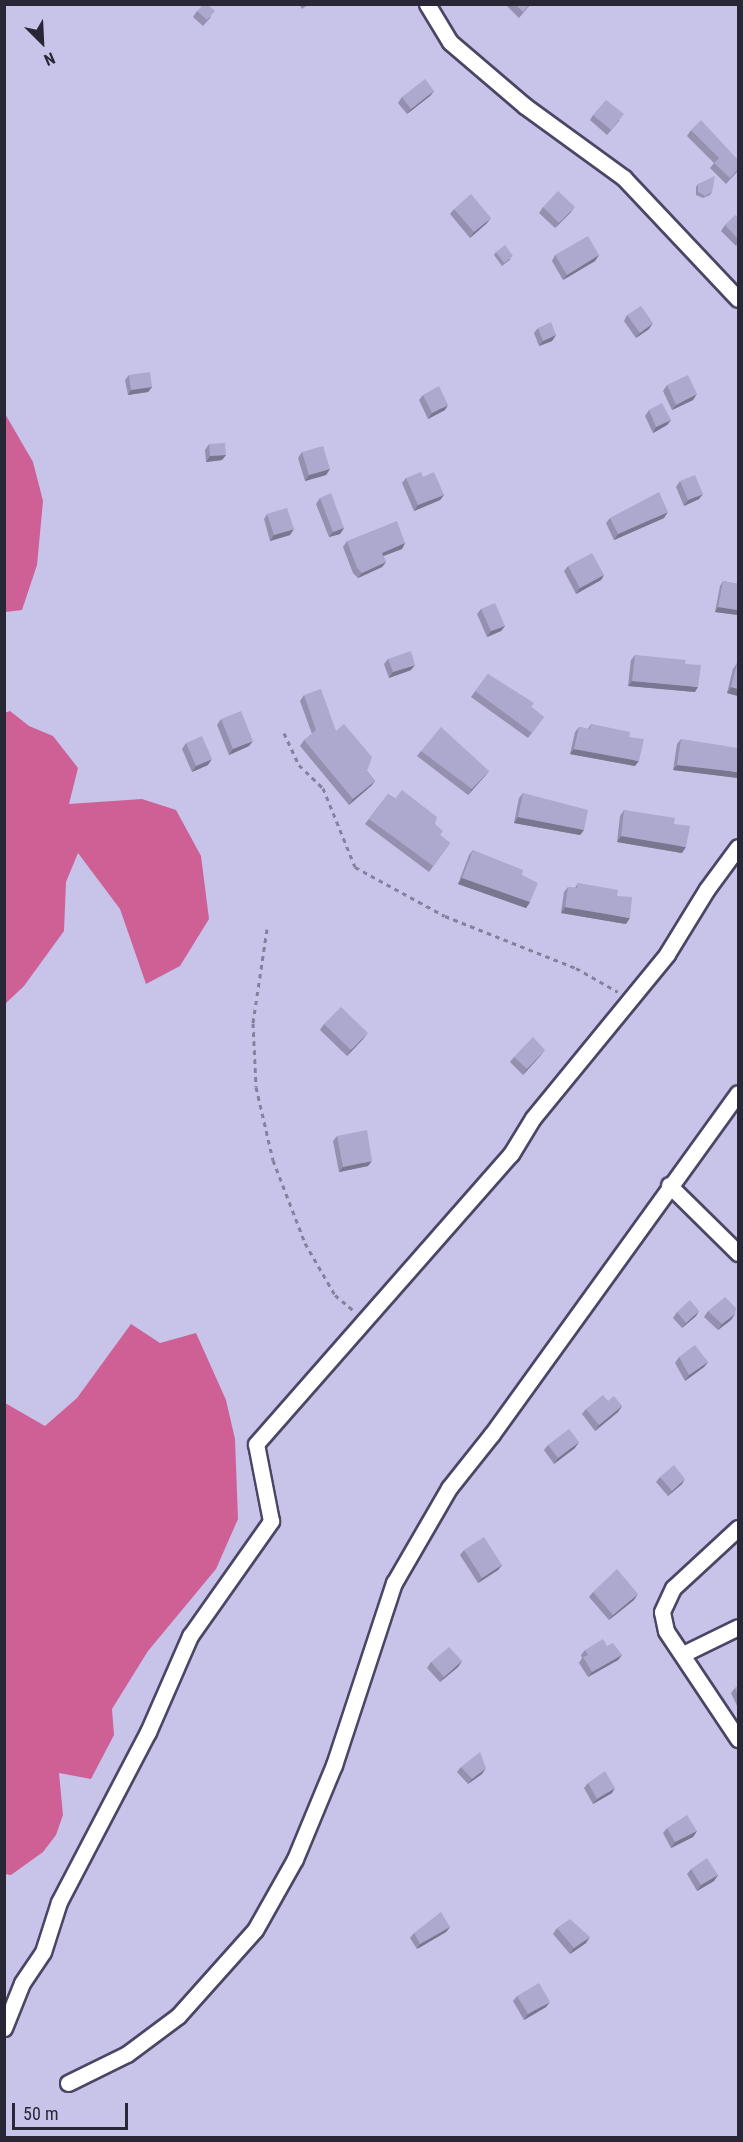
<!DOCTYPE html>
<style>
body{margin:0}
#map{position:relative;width:743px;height:2142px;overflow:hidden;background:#c8c3e9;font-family:"Roboto Condensed",sans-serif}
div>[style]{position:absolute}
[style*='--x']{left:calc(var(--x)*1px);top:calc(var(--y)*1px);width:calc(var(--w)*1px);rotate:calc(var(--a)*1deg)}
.forest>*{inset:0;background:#ce6096}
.path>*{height:3px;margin-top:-1.5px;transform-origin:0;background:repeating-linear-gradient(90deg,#85819d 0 4.5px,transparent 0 9px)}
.roads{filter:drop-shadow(2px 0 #4b4665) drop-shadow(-2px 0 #4b4665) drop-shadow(0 2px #4b4665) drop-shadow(0 -2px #4b4665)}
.minor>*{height:15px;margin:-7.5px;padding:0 7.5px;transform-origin:7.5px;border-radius:7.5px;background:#fff}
.wall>*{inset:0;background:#9590b0}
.shaded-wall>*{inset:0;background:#797690}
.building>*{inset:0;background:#ada8cd}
span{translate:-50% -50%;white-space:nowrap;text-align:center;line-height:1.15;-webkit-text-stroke:4.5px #c8c3e9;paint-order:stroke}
.frame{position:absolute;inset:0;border:6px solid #292735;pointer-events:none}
.north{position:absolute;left:12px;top:12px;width:60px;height:60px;-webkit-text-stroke:4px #c8c3e9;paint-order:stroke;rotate:156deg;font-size:16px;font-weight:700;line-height:24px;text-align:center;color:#292735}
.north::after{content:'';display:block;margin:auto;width:21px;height:27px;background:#292735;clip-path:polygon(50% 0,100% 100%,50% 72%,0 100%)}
.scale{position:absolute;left:12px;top:2103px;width:116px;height:27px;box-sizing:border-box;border:3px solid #292735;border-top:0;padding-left:8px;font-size:18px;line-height:21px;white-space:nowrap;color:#292735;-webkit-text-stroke:4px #c8c3e9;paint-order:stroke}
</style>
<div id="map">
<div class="forest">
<i style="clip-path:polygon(4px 412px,33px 462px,43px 501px,37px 565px,22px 610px,5px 612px)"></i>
<i style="clip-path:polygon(10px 711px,29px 726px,53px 736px,78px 768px,69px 804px,142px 799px,176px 810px,201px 856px,209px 919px,180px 966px,146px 984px,120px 909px,78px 853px,66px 882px,64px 931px,24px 986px,5px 1004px,4px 713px)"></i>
<i style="clip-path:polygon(131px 1324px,160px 1343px,196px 1333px,226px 1400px,235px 1439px,238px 1519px,216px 1569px,148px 1651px,112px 1709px,114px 1735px,91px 1779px,59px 1773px,63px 1815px,56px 1835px,43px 1852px,11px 1875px,4px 1874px,5px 1403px,45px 1426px,77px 1398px)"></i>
</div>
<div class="path">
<i style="--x:284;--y:733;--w:35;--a:65"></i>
<i style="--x:299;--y:765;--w:33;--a:44"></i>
<i style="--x:323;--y:788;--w:85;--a:67.9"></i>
<i style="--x:355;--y:867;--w:102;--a:28.6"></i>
<i style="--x:445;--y:916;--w:141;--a:21.7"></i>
<i style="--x:576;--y:968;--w:48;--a:29.7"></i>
<i style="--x:267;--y:929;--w:95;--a:98.5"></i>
<i style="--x:253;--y:1023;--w:64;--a:87.3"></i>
<i style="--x:256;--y:1087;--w:75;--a:76.9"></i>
<i style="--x:273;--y:1160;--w:89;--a:68.9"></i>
<i style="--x:305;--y:1243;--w:60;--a:60"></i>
<i style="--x:335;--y:1295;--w:26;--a:40"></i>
</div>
<div class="roads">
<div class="minor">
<i style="--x:427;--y:4;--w:44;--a:58.8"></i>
<i style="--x:450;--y:42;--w:99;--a:40.5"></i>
<i style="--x:525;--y:106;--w:122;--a:36"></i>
<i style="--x:624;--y:178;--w:166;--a:46.7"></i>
<i style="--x:669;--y:1185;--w:97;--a:44.6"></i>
<i style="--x:738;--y:1528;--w:88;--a:137.3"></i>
<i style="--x:673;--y:1588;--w:26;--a:115"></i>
<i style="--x:662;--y:1612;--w:19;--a:78"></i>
<i style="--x:666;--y:1631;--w:130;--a:56.3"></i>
<i style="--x:683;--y:1654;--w:61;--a:-26.1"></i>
<i style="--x:4;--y:2028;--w:48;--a:-68.2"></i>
<i style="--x:22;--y:1983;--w:37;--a:-56"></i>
<i style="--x:43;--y:1952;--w:52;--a:-72.3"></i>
<i style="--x:59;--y:1902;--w:192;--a:-62.4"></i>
<i style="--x:148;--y:1732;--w:105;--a:-66.4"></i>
<i style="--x:190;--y:1636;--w:141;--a:-54.8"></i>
<i style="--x:271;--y:1521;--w:78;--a:-101"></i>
<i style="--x:256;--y:1444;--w:386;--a:-48.7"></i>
<i style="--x:511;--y:1154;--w:42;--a:-58.6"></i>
<i style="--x:533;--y:1118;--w:212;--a:-50.7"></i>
<i style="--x:667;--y:954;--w:76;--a:-58.4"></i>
<i style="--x:707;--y:889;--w:52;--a:-53.6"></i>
<i style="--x:68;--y:2083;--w:66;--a:-26.2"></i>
<i style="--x:127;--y:2054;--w:64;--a:-36.7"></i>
<i style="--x:178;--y:2016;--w:115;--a:-48.2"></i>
<i style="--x:255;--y:1930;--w:81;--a:-60.6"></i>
<i style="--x:295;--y:1859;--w:102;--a:-67.5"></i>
<i style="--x:334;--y:1765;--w:192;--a:-71.8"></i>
<i style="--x:394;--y:1583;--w:110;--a:-59.9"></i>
<i style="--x:449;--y:1488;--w:69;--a:-51.5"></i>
<i style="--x:492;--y:1434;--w:420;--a:-54.2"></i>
</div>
</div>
<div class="wall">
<i style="clip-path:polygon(299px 4px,309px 4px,302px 9px)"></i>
<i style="clip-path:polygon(505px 4px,531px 4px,519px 18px)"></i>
<i style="clip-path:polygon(197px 11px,211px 17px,203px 26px,193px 17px)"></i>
<i style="clip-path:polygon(434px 91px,430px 96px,407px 114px,398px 103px,402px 97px)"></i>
<i style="clip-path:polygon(593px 115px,620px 120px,607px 135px,590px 120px)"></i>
<i style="clip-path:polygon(691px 130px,738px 171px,726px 184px,710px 168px,714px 163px,687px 136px)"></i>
<i style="clip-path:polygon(698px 184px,712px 192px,710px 195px,703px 198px,696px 195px,696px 187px)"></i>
<i style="clip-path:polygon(543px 207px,571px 212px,555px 228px,539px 213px)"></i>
<i style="clip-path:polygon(454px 209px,487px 223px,470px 238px,450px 214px)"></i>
<i style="clip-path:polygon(738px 218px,738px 243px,736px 246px,721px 231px,725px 225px)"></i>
<i style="clip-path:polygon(496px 252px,511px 259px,502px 266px,494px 255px)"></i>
<i style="clip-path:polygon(555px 255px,599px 255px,595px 261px,563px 280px,552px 261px)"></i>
<i style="clip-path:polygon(627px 315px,649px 329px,636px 338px,624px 321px)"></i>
<i style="clip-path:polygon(538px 328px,556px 335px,552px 341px,539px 346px,534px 333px)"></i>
<i style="clip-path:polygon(129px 375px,152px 387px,148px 392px,128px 395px,125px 380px)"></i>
<i style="clip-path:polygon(667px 385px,693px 400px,672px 410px,663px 391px)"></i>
<i style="clip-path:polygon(423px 395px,445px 410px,428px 419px,419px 400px)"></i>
<i style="clip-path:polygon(649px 410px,671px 420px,667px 425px,653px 433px,645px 416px)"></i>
<i style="clip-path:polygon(209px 444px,226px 455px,222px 460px,206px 462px,205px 450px)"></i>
<i style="clip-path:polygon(302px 452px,330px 469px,326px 475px,305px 481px,298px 458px)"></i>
<i style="clip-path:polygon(423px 477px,444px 495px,440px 500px,414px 511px,402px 483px,406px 478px)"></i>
<i style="clip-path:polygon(680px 481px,699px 499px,684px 506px,676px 487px)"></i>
<i style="clip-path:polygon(320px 498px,344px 528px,340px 534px,329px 537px,316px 504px)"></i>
<i style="clip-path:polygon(267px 514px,290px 535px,270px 541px,264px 519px)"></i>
<i style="clip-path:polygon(610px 518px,664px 518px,614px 540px,606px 523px)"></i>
<i style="clip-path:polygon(347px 541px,405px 543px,402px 549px,383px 556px,386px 562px,382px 567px,358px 578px,353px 573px,343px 547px)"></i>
<i style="clip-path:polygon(568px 566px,604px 575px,601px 580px,576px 594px,564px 571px)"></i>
<i style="clip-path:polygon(723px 581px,738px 584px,738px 615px,715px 612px,720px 586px)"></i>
<i style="clip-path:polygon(481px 609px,505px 626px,501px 631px,487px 637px,477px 614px)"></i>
<i style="clip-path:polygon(635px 655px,685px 664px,695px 692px,628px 686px,631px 660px)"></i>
<i style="clip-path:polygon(388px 659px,411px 670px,389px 678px,384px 664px)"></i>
<i style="clip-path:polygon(737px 663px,738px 664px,738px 696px,727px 693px,733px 669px)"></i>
<i style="clip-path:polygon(488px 674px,544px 717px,528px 738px,471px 697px)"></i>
<i style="clip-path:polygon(304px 695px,336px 731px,375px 781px,371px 786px,349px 805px,300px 746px,304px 740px,312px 734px,300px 701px)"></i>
<i style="clip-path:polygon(221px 719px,249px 746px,229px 755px,217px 725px)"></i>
<i style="clip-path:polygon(591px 724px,629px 737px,635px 766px,570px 754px,575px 732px,579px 727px,588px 729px)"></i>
<i style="clip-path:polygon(681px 739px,738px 778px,673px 770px,677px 744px)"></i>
<i style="clip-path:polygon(186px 743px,208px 765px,192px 772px,182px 749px)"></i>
<i style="clip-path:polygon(421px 751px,489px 771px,468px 795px,417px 756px)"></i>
<i style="clip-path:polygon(523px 793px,584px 830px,580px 835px,514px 823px,519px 798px)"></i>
<i style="clip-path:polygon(388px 794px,435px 824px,440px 835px,450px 843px,429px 872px,365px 824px)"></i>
<i style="clip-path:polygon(624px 810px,674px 824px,682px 853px,617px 842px,620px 816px)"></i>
<i style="clip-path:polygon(473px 850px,522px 875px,530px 902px,526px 908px,458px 884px,469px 855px)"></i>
<i style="clip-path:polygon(578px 883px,626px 924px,561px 913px,564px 892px,568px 887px,575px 888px)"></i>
<i style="clip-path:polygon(324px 1024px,364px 1038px,347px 1056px,320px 1030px)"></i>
<i style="clip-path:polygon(541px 1055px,523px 1075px,510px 1062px,514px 1057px)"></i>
<i style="clip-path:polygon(337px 1136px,368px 1166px,339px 1172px,333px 1141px)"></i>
<i style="clip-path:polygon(708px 1311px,735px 1314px,731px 1320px,718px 1330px,704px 1317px)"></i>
<i style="clip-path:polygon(677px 1312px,696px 1316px,682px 1328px,673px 1318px)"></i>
<i style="clip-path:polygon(679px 1357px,708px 1362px,704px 1367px,685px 1381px,675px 1363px)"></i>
<i style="clip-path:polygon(608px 1401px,622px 1406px,618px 1412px,595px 1431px,582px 1414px,586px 1409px)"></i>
<i style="clip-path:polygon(548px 1445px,575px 1448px,554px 1464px,544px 1450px)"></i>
<i style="clip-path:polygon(660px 1477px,682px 1484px,668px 1496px,656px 1482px)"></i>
<i style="clip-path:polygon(464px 1550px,502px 1565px,498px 1570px,478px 1583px,460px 1555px)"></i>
<i style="clip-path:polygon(593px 1592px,634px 1600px,609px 1620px,589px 1597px)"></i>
<i style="clip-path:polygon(585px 1650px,622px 1655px,618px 1660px,588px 1677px,579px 1663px,582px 1658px,581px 1655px)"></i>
<i style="clip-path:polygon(462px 1661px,458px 1667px,440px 1682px,427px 1668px,431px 1662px)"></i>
<i style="clip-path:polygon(738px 1686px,738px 1708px,731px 1693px,735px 1688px)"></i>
<i style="clip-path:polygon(461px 1767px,482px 1774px,468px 1784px,457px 1772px)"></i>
<i style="clip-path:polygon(588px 1783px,612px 1793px,593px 1804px,584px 1788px)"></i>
<i style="clip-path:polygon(667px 1828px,697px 1831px,693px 1837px,671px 1848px,663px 1833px)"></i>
<i style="clip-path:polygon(691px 1869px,718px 1875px,714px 1881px,697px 1891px,687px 1874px)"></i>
<i style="clip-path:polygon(450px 1927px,446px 1932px,417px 1949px,410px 1938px,414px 1933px)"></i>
<i style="clip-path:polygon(557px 1928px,586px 1943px,570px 1954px,553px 1934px)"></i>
<i style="clip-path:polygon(517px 1996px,546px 2007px,524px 2020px,513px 2001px)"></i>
</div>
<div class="shaded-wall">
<i style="clip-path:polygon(434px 91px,430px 96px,407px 114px,411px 109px)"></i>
<i style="clip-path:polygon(575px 207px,571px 212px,555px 228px,559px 223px)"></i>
<i style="clip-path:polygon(491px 218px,487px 223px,470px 238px,474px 232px)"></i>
<i style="clip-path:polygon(599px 255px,595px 261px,563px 280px,567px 275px)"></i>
<i style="clip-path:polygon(653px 323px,649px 329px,636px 338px,640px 333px)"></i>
<i style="clip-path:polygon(556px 335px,552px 341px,539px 346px,543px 341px)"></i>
<i style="clip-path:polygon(152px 387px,148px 392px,128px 395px,131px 390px)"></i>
<i style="clip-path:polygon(697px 394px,693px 400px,672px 410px,676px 405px)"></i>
<i style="clip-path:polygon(448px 405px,445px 410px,428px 419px,432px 413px)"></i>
<i style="clip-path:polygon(671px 420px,667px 425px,653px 433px,656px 427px)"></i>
<i style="clip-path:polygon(226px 455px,222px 460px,206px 462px,210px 456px)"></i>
<i style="clip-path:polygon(330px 469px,326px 475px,305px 481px,309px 475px)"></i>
<i style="clip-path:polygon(703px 494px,699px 499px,684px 506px,688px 500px)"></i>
<i style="clip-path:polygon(444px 495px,440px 500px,414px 511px,418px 505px)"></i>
<i style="clip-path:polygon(668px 512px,664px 518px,614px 540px,618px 534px)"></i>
<i style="clip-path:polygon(344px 528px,340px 534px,329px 537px,333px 532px)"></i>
<i style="clip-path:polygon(294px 529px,290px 535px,270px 541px,274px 535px)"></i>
<i style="clip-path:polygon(405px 543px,402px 549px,378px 558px,382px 553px)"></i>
<i style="clip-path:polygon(386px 562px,382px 567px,358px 578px,362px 573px)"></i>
<i style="clip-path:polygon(604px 575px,601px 580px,576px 594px,580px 588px)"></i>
<i style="clip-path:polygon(718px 607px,738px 610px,738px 615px,715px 612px)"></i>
<i style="clip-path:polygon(505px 626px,501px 631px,487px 637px,491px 631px)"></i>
<i style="clip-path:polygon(415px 665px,411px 670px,389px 678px,393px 672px)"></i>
<i style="clip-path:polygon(632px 681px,698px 687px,695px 692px,628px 686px)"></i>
<i style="clip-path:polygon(731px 687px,738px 689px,738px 696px,727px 693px)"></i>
<i style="clip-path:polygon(253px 741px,249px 746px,229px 755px,233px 749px)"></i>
<i style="clip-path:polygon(574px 749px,639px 761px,635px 766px,570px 754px)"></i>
<i style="clip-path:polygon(212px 759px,208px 765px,192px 772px,196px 766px)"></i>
<i style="clip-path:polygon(677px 765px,738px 772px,738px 778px,673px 770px)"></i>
<i style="clip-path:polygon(489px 771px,485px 776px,468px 795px,472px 789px)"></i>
<i style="clip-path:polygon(375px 781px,371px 786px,349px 805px,353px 799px)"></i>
<i style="clip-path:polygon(518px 817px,584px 830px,580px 835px,514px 823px)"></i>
<i style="clip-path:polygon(621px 836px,686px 847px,682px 853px,617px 842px)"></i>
<i style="clip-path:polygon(462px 878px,530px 902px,526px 908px,458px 884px)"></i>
<i style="clip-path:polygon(565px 907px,630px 918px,626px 924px,561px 913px)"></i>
<i style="clip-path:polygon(368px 1033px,364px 1038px,347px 1056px,351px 1050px)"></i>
<i style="clip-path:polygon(545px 1050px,541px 1055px,523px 1075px,527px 1069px)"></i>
<i style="clip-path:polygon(372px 1161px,368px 1166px,339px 1172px,343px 1167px)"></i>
<i style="clip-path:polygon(699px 1311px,696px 1316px,682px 1328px,686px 1323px)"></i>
<i style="clip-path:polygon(735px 1314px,731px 1320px,718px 1330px,722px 1324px)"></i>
<i style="clip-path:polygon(708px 1362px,704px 1367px,685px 1381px,689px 1375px)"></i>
<i style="clip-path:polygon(622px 1406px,618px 1412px,595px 1431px,599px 1425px)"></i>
<i style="clip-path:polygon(579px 1442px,575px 1448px,554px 1464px,558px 1458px)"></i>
<i style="clip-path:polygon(685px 1479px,682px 1484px,668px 1496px,672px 1491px)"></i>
<i style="clip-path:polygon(502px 1565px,498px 1570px,478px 1583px,482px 1578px)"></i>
<i style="clip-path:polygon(638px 1594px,634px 1600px,609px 1620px,613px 1615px)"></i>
<i style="clip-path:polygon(622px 1655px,618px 1660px,588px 1677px,592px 1672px)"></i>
<i style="clip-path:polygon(462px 1661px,458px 1667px,440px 1682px,444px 1677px)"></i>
<i style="clip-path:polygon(486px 1768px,482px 1774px,468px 1784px,472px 1779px)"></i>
<i style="clip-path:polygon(615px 1788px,612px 1793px,593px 1804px,597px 1799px)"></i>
<i style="clip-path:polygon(697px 1831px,693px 1837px,671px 1848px,675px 1842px)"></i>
<i style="clip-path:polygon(718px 1875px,714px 1881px,697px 1891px,701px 1885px)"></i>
<i style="clip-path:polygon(450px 1927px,446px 1932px,417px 1949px,420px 1944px)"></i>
<i style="clip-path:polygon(590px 1937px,586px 1943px,570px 1954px,574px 1948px)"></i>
<i style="clip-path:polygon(550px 2002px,546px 2007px,524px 2020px,528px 2014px)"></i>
</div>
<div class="building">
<i style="clip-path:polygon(204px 4px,207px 4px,215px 11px,207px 20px,197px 11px)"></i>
<i style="clip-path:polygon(515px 4px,530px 4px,523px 12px)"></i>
<i style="clip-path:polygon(425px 79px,434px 91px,411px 109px,402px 97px)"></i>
<i style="clip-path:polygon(606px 100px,624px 114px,611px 130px,593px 115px)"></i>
<i style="clip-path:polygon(701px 120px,738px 160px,738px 169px,730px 178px,714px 163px,719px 158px,691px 130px)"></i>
<i style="clip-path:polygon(715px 176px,712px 192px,705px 196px,698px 192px,698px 184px)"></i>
<i style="clip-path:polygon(558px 191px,575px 207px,559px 223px,543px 207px)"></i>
<i style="clip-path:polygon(471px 194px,491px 218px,474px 232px,454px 209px)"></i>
<i style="clip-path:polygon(735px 215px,738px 218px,738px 239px,725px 225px)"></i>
<i style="clip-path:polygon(588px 236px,599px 255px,567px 275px,555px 255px)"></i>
<i style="clip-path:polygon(505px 245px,513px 256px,504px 263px,496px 252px)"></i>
<i style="clip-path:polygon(641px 306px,653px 323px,640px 333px,627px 315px)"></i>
<i style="clip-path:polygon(551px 322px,556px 335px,543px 341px,538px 328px)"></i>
<i style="clip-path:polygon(150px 372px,152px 387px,131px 390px,129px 375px)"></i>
<i style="clip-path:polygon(688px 375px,697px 394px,676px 405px,667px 385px)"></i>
<i style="clip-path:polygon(439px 386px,448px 405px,432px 413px,423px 395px)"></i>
<i style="clip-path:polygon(662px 403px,671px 420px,656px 427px,649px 410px)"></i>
<i style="clip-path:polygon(225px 443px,226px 455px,210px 456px,209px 444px)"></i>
<i style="clip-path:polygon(323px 446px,330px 469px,309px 475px,302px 452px)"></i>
<i style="clip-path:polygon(421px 472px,423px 477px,434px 472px,444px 495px,418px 505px,406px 478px)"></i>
<i style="clip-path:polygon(695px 475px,703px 494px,688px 500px,680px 481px)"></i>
<i style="clip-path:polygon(659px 492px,668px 512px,618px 534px,610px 518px)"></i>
<i style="clip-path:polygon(331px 493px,344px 528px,333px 532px,320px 498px)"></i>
<i style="clip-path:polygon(287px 508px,294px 529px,274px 535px,267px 514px)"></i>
<i style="clip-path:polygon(397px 521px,405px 543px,382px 553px,386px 562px,362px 573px,357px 568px,347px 541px)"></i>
<i style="clip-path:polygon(592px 553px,604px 575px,580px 588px,568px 566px)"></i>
<i style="clip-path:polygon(723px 581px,738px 584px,738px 610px,718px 607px)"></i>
<i style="clip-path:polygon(495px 603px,505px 626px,491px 631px,481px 609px)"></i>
<i style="clip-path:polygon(411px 651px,415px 665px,393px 672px,388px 659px)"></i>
<i style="clip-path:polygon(635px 655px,686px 660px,685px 664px,701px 665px,698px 687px,632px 681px)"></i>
<i style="clip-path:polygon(737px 663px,738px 664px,738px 689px,731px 687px)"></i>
<i style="clip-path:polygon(488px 674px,534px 703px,531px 707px,544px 717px,532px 733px,475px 691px)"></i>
<i style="clip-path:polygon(321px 689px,336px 731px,344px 724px,372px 757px,367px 771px,375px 781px,353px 799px,304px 740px,316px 730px,304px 695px)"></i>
<i style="clip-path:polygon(241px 711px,253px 741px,233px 749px,221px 719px)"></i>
<i style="clip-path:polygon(591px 724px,630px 732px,629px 737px,644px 739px,639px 761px,574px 749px,579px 727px,590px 729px)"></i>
<i style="clip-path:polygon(441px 727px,489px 771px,472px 789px,421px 751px)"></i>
<i style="clip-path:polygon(202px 736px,212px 759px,196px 766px,186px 743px)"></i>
<i style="clip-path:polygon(681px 739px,738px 748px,738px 772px,677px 765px)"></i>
<i style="clip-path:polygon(402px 790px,437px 817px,435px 824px,443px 831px,440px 835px,450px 843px,433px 866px,369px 819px,388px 794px,395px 799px)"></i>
<i style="clip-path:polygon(523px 793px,588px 810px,584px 830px,518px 817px)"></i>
<i style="clip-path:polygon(624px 810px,675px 818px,674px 824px,690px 826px,686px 847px,621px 836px)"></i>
<i style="clip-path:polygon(473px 850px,523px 870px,522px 875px,538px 883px,530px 902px,462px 878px)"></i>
<i style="clip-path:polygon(578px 883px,618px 890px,617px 896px,632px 897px,630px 918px,565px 907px,568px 887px,577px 888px)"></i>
<i style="clip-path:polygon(341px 1007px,368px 1033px,351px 1050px,324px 1024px)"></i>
<i style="clip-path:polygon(533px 1037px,545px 1050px,527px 1069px,514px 1057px)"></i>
<i style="clip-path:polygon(367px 1130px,372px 1161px,343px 1167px,337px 1136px)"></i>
<i style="clip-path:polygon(725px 1297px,736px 1308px,735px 1314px,722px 1324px,708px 1311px)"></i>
<i style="clip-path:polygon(690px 1300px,699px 1311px,686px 1323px,677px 1312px)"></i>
<i style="clip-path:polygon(695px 1345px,708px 1362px,689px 1375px,679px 1357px)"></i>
<i style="clip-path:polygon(603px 1395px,608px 1401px,614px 1396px,622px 1406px,599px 1425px,586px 1409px)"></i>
<i style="clip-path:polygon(569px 1429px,579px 1442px,558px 1458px,548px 1445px)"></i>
<i style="clip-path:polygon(674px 1465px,685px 1479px,672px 1491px,660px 1477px)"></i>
<i style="clip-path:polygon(484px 1537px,502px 1565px,482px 1578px,464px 1550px)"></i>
<i style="clip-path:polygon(617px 1569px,638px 1594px,613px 1615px,593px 1592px)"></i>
<i style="clip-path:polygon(603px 1639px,607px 1646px,613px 1643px,622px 1655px,592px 1672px,583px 1657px,588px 1655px,585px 1650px)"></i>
<i style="clip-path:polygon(449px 1647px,462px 1661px,444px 1677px,431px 1662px)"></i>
<i style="clip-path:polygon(738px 1686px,738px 1695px,735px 1688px)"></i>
<i style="clip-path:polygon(480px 1752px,486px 1768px,472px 1779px,461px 1767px)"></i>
<i style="clip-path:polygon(605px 1771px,615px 1788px,597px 1799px,588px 1783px)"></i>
<i style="clip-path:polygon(687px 1815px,697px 1831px,675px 1842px,667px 1828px)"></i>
<i style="clip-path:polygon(707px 1858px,718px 1875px,701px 1885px,691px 1869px)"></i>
<i style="clip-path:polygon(441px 1912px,450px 1927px,420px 1944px,414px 1933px)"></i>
<i style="clip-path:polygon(570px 1919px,590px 1937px,574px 1948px,557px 1928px)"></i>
<i style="clip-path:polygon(539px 1983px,550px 2002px,528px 2014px,517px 1996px)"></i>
</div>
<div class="frame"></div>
<div class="north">N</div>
<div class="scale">50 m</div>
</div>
